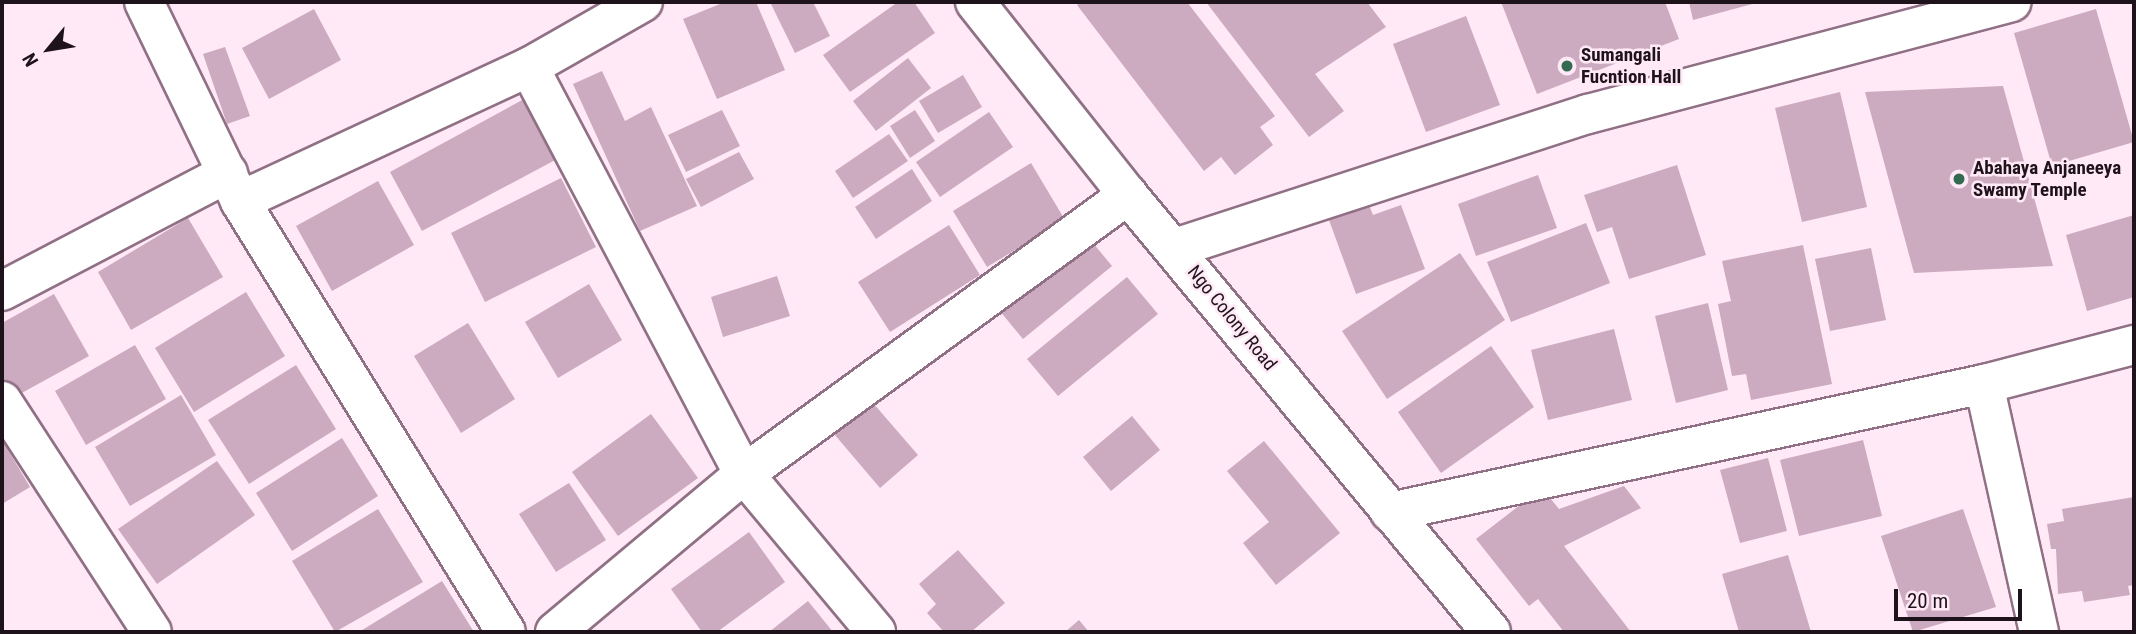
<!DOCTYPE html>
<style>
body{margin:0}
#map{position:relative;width:2136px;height:634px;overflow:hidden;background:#ffe9f6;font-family:"Roboto Condensed",sans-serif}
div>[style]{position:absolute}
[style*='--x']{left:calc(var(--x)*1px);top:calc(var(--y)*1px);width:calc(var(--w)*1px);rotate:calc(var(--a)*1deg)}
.building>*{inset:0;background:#ccaabf}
.roads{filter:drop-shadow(2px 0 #907085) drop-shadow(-2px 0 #907085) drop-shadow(0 2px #907085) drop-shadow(0 -2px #907085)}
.minor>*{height:38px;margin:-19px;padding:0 19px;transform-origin:19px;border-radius:19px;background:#fff}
.tertiary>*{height:38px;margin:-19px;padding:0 19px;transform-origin:19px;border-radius:19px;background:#fff}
.dots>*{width:19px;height:19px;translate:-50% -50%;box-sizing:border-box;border:4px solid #ffe9f6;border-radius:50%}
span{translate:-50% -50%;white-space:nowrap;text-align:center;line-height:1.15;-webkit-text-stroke:5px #ffe9f6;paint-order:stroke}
.poi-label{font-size:19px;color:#1f131b;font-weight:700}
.left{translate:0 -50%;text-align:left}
.street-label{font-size:19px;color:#1f131b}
.frame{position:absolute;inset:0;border:4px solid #1f131b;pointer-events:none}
.north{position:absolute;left:14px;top:14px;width:70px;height:70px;-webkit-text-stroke:5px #ffe9f6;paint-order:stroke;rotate:240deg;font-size:19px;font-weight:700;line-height:28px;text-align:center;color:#1f131b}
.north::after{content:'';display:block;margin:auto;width:24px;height:32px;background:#1f131b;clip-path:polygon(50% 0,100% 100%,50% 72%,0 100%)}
.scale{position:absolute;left:1894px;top:589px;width:128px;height:32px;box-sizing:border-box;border:4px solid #1f131b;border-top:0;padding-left:9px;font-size:21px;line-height:24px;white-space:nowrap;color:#1f131b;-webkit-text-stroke:5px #ffe9f6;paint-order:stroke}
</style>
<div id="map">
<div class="building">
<i style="clip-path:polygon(725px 2px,756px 2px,785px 70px,717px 99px,683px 19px)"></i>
<i style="clip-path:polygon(770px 2px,813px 2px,830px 36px,795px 53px)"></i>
<i style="clip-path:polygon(898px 2px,914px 2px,935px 33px,850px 92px,823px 55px)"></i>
<i style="clip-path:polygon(1081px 2px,1187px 2px,1275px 116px,1260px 127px,1273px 145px,1235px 175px,1221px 157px,1204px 171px,1077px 5px)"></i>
<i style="clip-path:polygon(1206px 2px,1367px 2px,1386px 27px,1315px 74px,1344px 111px,1309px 137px)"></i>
<i style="clip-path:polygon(1501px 2px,1665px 2px,1679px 39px,1537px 94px)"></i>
<i style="clip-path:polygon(1689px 2px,1756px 2px,1756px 3px,1693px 20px)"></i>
<i style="clip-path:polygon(314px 9px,341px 60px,269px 99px,242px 48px)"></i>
<i style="clip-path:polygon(2096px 9px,2134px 142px,2052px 166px,2014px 33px)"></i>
<i style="clip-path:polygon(1466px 16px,1500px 105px,1426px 132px,1393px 44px)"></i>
<i style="clip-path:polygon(225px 47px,250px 116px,227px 124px,203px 54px)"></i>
<i style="clip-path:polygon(908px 58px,931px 88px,876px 131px,853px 101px)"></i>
<i style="clip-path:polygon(602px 71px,625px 121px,651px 107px,697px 206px,640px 231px,573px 84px)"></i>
<i style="clip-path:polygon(963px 75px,982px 107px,938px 133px,919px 101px)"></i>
<i style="clip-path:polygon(2003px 86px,2053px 266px,1914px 273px,1865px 92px)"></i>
<i style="clip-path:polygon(1840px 92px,1867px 207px,1802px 222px,1775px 108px)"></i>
<i style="clip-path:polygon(524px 99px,557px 159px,422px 231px,390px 172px)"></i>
<i style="clip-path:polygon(722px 110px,740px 146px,686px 172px,668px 135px)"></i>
<i style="clip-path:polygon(915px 110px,935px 141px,910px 158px,890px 126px)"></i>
<i style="clip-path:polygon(989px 112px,1013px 147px,940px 197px,916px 162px)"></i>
<i style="clip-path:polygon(889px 134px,908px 161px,853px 198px,835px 171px)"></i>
<i style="clip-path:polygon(739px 152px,754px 179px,701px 207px,686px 179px)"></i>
<i style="clip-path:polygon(1031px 163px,1065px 220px,987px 267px,953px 211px)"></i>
<i style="clip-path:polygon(1677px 165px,1706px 255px,1629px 279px,1612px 227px,1597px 232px,1584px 195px)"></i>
<i style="clip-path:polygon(912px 169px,932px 201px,876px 239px,855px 207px)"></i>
<i style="clip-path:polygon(1538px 175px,1557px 228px,1476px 256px,1458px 204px)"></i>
<i style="clip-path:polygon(561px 178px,596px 247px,485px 302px,451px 233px)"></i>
<i style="clip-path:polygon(378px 181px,414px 245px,332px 291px,296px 226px)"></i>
<i style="clip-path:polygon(1369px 205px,1373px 215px,1401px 205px,1425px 269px,1356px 294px,1329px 220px)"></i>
<i style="clip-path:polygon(2134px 215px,2134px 297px,2087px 311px,2066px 235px)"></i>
<i style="clip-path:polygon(188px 218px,223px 277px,131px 330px,98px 272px)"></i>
<i style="clip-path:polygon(1586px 223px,1610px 283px,1511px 322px,1487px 262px)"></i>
<i style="clip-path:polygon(949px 225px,980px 275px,890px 332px,858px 282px)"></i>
<i style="clip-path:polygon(1088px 237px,1112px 266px,1023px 339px,999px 310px)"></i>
<i style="clip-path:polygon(1803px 245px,1832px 384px,1751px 400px,1746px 374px,1732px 376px,1718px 304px,1731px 301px,1722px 261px)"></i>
<i style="clip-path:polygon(1871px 248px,1886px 320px,1830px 331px,1815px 259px)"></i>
<i style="clip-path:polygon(1460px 253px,1505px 320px,1387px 399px,1342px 331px)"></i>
<i style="clip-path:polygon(777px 276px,790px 316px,723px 337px,711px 297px)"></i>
<i style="clip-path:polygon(1127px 277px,1158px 314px,1058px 396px,1027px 359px)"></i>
<i style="clip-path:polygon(589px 284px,622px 340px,558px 378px,525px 322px)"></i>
<i style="clip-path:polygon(246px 292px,285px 356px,194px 412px,155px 348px)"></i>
<i style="clip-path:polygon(54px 294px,89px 356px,9px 400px,2px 388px,2px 323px)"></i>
<i style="clip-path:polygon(1708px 303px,1728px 390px,1676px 403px,1655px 316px)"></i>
<i style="clip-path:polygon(468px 323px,515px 399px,461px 433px,414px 356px)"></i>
<i style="clip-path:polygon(1614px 329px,1632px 400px,1548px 420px,1531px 350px)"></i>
<i style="clip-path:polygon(135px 345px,166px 399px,86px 445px,55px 391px)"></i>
<i style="clip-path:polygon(1491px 346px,1534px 407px,1441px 473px,1398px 412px)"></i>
<i style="clip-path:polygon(296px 365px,336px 429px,249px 484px,208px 420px)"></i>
<i style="clip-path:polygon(181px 395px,216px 455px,130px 506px,95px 447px)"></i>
<i style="clip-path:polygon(867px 396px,918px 455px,880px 488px,829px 428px)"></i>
<i style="clip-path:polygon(651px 414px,698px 478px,618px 536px,572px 472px)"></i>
<i style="clip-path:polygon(1132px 416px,1160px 450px,1111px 491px,1083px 457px)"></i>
<i style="clip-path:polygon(342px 438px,378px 496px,292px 551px,256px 493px)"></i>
<i style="clip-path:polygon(2px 440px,30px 487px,2px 504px)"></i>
<i style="clip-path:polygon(1863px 440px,1882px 516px,1799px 536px,1780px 460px)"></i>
<i style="clip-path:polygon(1264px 441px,1340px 533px,1276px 585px,1243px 543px,1269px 522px,1227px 471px)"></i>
<i style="clip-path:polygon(1768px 458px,1787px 531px,1740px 543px,1720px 470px)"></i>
<i style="clip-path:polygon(217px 461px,255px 515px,157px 584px,118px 529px)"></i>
<i style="clip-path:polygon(569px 483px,606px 540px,556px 572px,519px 514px)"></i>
<i style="clip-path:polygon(1624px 486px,1641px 508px,1564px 546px,1631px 632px,1564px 632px,1538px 599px,1529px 606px,1476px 539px,1542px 488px,1559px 509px)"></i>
<i style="clip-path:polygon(2134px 497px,2134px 585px,2128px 586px,2130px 595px,2084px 602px,2082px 591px,2058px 594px,2056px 549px,2051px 549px,2047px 524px,2064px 521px,2062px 509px)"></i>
<i style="clip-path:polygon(378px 509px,423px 582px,335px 632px,292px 561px)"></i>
<i style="clip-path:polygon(1963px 509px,1996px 607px,1913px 632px,1881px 536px)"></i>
<i style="clip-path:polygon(749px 532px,785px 582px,717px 632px,702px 632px,671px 589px)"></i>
<i style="clip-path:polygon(958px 550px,1005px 603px,971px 632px,944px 632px,927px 613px,936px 604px,919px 584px)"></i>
<i style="clip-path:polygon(1788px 555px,1811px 632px,1739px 632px,1722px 574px)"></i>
<i style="clip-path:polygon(442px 581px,474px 632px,359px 632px)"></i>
<i style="clip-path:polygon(808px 601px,833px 632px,769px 632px)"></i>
<i style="clip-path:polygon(1079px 620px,1089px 632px,1065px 632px)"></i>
</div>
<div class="roads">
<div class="minor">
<i style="--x:144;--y:2;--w:221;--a:64.2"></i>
<i style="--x:240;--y:201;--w:506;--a:58.32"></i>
<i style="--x:529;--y:67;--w:460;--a:62.2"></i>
<i style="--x:744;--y:474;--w:206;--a:50.1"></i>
<i style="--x:240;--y:201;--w:319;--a:-24.9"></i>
<i style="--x:529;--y:67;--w:131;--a:-29.7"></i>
<i style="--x:1175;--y:248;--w:434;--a:-18"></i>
<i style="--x:1588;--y:114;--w:438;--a:-14.8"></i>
<i style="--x:2;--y:291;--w:255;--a:-27.6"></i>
<i style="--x:1984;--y:384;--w:254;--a:77.5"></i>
<i style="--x:2;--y:401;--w:275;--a:57"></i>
<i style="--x:1390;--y:512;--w:608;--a:-12.16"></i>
<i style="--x:1984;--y:384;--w:155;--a:-14.6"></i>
<i style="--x:555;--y:632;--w:246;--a:-39.9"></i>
<i style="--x:744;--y:474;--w:475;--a:-36"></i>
</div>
<div class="tertiary">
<i style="--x:975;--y:2;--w:246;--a:51.6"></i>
<i style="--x:1128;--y:195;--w:568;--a:50.28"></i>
</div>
</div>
<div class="dots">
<i style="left:1567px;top:66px;background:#326a52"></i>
<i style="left:1959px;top:179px;background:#326a52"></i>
</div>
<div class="poi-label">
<span class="left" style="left:1581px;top:66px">Sumangali<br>Fucntion Hall</span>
<span class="left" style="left:1973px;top:179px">Abahaya Anjaneeya<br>Swamy Temple</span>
</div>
<div class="street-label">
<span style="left:1232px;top:318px;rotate:51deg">Ngo Colony Road</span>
</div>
<div class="frame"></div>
<div class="north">N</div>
<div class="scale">20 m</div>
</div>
